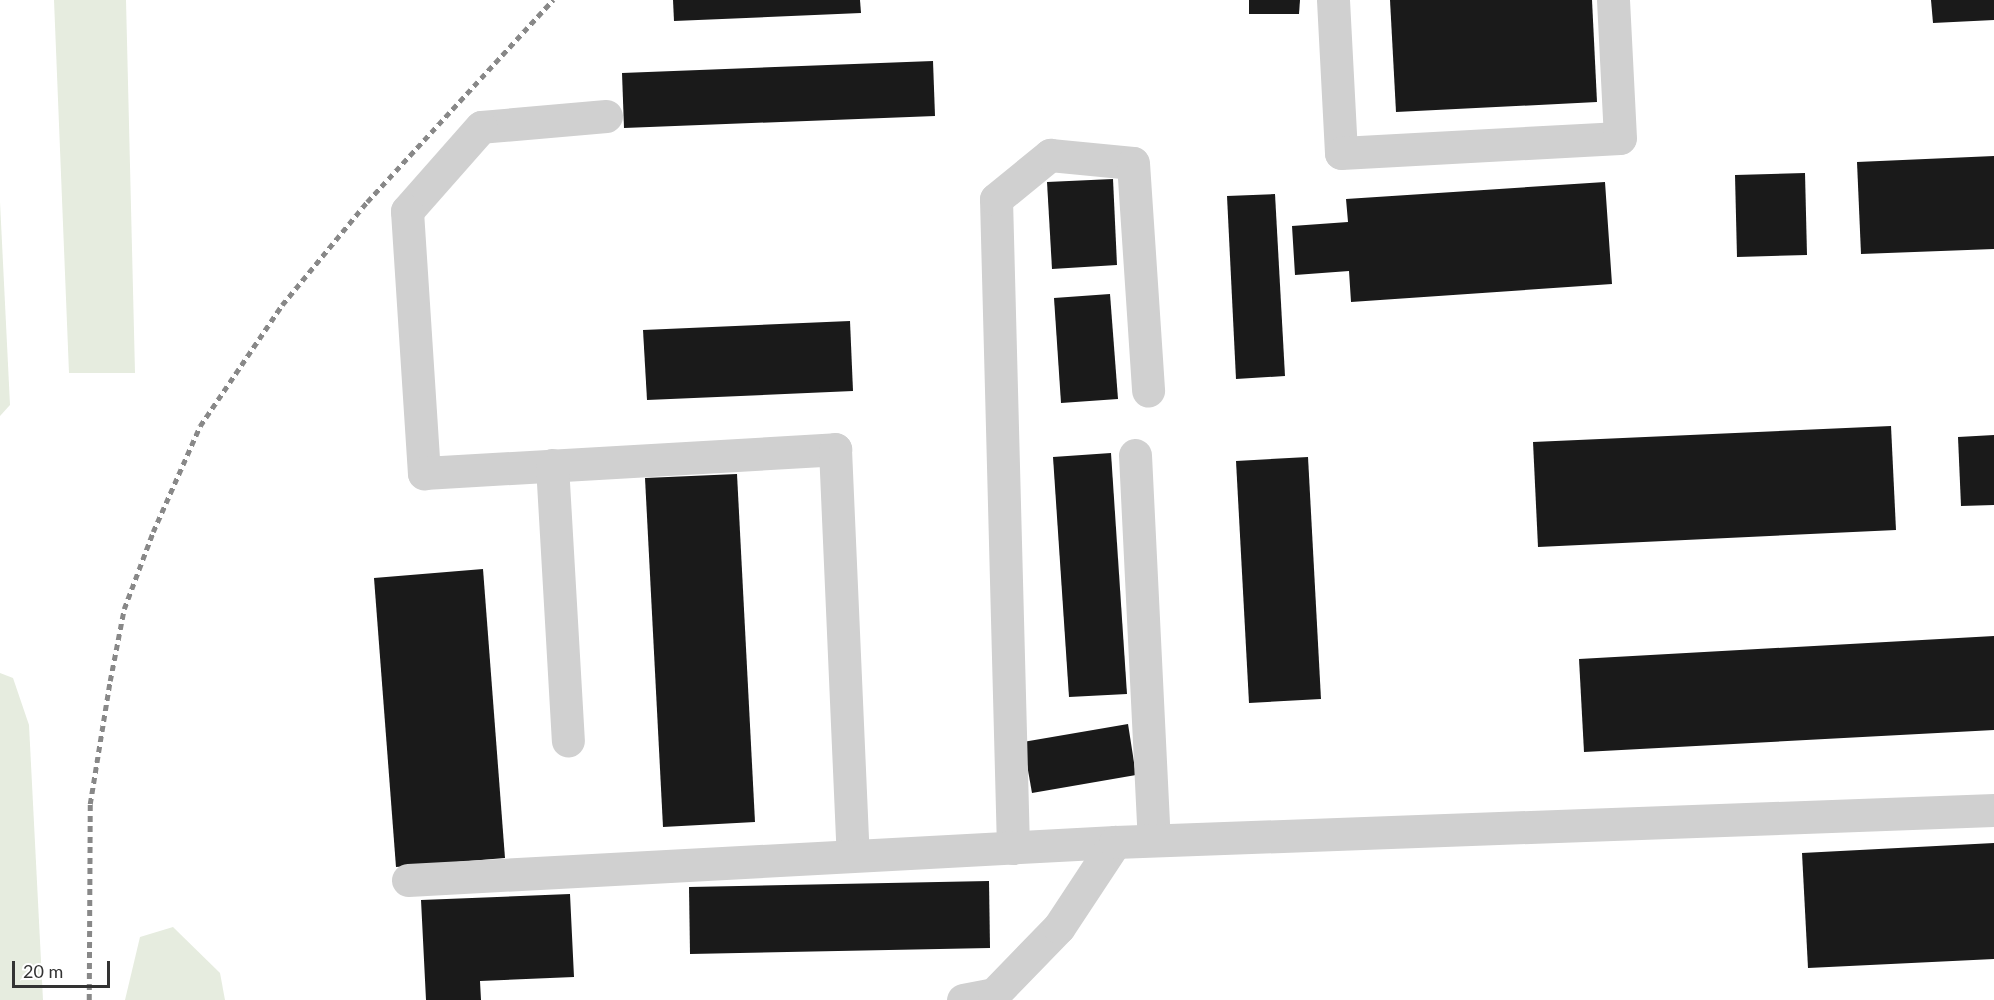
<!DOCTYPE html>
<style>
body{margin:0}
#map{position:relative;width:1994px;height:1000px;overflow:hidden;background:#fff;font-family:Lato,sans-serif}
div>[style]{position:absolute}
[style*='--x']{left:calc(var(--x)*1px);top:calc(var(--y)*1px);width:calc(var(--w)*1px);rotate:calc(var(--a)*1deg)}
.green>*{inset:0;background:#e6ecdf}
.building>*{inset:0;background:#1a1a1a}
.minor>*{height:33px;margin:-16.5px;padding:0 16.5px;transform-origin:16.5px;border-radius:16.5px;background:#d0d0d0}
.rail>*{height:4.5px;margin-top:-2.25px;transform-origin:0;background:repeating-linear-gradient(90deg,#888 0 6px,transparent 0 10.5px)}
span{translate:-50% -50%;white-space:nowrap;text-align:center;line-height:1.15;-webkit-text-stroke:6px #fff;paint-order:stroke}
.scale{position:absolute;left:12px;top:961px;width:98px;height:27px;box-sizing:border-box;border:3px solid #333;border-top:0;padding-left:8px;font-size:18px;line-height:21px;white-space:nowrap;color:#333;-webkit-text-stroke:4px #fff;paint-order:stroke}
</style>
<div id="map">
<div class="green">
<i style="clip-path:polygon(54px 0,126px 0,135px 373px,69px 373px)"></i>
<i style="clip-path:polygon(0 202px,10px 405px,0 416px)"></i>
<i style="clip-path:polygon(0 673px,13px 678px,29px 725px,43px 1000px,0 1000px)"></i>
<i style="clip-path:polygon(173px 927px,220px 973px,225px 1000px,125px 1000px,140px 937px)"></i>
</div>
<div class="building">
<i style="clip-path:polygon(673px 0,860px 0,861px 13px,674px 21px)"></i>
<i style="clip-path:polygon(1249px 0,1300px 0,1299px 14px,1249px 14px)"></i>
<i style="clip-path:polygon(1390px 0,1592px 0,1597px 102px,1396px 112px)"></i>
<i style="clip-path:polygon(1931px 0,1994px 0,1994px 20px,1933px 23px)"></i>
<i style="clip-path:polygon(933px 61px,935px 116px,624px 128px,622px 73px)"></i>
<i style="clip-path:polygon(1994px 156px,1994px 249px,1861px 254px,1857px 162px)"></i>
<i style="clip-path:polygon(1805px 173px,1807px 255px,1737px 257px,1735px 175px)"></i>
<i style="clip-path:polygon(1113px 179px,1117px 265px,1052px 269px,1047px 182px)"></i>
<i style="clip-path:polygon(1605px 182px,1612px 284px,1351px 302px,1349px 271px,1295px 275px,1292px 226px,1348px 222px,1346px 199px)"></i>
<i style="clip-path:polygon(1275px 194px,1285px 376px,1236px 379px,1227px 196px)"></i>
<i style="clip-path:polygon(1110px 294px,1118px 399px,1061px 403px,1054px 298px)"></i>
<i style="clip-path:polygon(850px 321px,853px 391px,647px 400px,643px 330px)"></i>
<i style="clip-path:polygon(1891px 426px,1896px 530px,1538px 547px,1533px 442px)"></i>
<i style="clip-path:polygon(1994px 435px,1994px 505px,1961px 506px,1958px 437px)"></i>
<i style="clip-path:polygon(1111px 453px,1127px 694px,1069px 697px,1053px 457px)"></i>
<i style="clip-path:polygon(1308px 457px,1321px 699px,1249px 703px,1236px 461px)"></i>
<i style="clip-path:polygon(737px 474px,755px 822px,663px 827px,645px 478px)"></i>
<i style="clip-path:polygon(483px 569px,505px 858px,396px 867px,374px 578px)"></i>
<i style="clip-path:polygon(1994px 636px,1994px 730px,1584px 752px,1579px 659px)"></i>
<i style="clip-path:polygon(1128px 724px,1136px 775px,1032px 793px,1023px 742px)"></i>
<i style="clip-path:polygon(1994px 843px,1994px 959px,1808px 968px,1802px 853px)"></i>
<i style="clip-path:polygon(989px 881px,990px 948px,690px 954px,689px 887px)"></i>
<i style="clip-path:polygon(570px 894px,574px 977px,480px 981px,481px 1000px,426px 1000px,421px 900px)"></i>
</div>
<div class="minor">
<i style="--x:1333;--y:0;--w:153;--a:87"></i>
<i style="--x:1341;--y:153;--w:279;--a:-3.1"></i>
<i style="--x:1620;--y:138;--w:138;--a:-92.9"></i>
<i style="--x:606;--y:116;--w:125;--a:175"></i>
<i style="--x:481;--y:127;--w:112;--a:131.4"></i>
<i style="--x:407;--y:211;--w:263;--a:86.3"></i>
<i style="--x:424;--y:473;--w:412;--a:-3.3"></i>
<i style="--x:835;--y:449;--w:407;--a:87.5"></i>
<i style="--x:1135;--y:455;--w:385;--a:87.2"></i>
<i style="--x:552;--y:465;--w:276;--a:86.7"></i>
<i style="--x:1013;--y:848;--w:649;--a:-91.5"></i>
<i style="--x:996;--y:199;--w:70;--a:-39.2"></i>
<i style="--x:1050;--y:155;--w:83;--a:5.5"></i>
<i style="--x:1133;--y:163;--w:228;--a:86.2"></i>
<i style="--x:408;--y:880;--w:708;--a:-3.08"></i>
<i style="--x:963;--y:1000;--w:32;--a:-11"></i>
<i style="--x:994;--y:994;--w:93;--a:-45.9"></i>
<i style="--x:1059;--y:927;--w:102;--a:-56.6"></i>
<i style="--x:1115;--y:842;--w:880;--a:-2.08"></i>
</div>
<div class="rail">
<i style="--x:89;--y:1000;--w:196;--a:-89.7"></i>
<i style="--x:90;--y:804;--w:125;--a:-80.8"></i>
<i style="--x:110;--y:681;--w:73;--a:-79"></i>
<i style="--x:124;--y:609;--w:82;--a:-69.4"></i>
<i style="--x:153;--y:532;--w:116;--a:-66.1"></i>
<i style="--x:200;--y:426;--w:146;--a:-55.9"></i>
<i style="--x:282;--y:305;--w:134;--a:-50.5"></i>
<i style="--x:367;--y:202;--w:275;--a:-47.4"></i>
</div>
<div class="scale">20 m</div>
</div>
